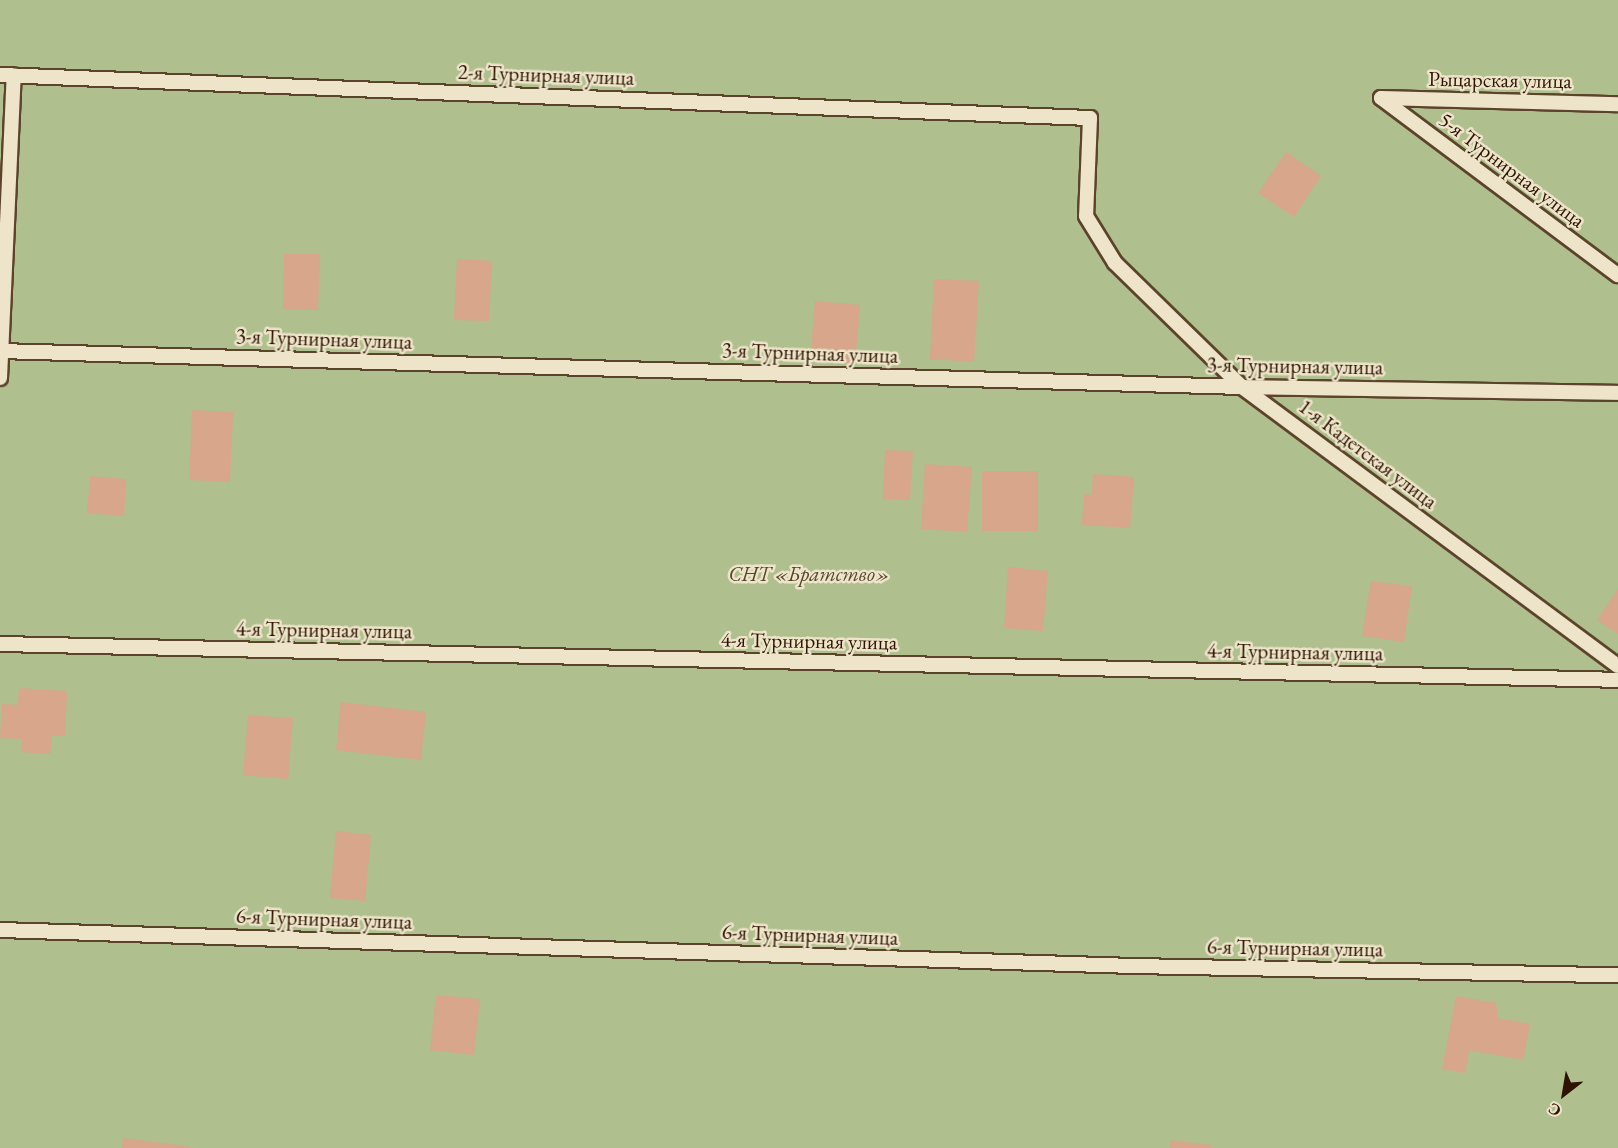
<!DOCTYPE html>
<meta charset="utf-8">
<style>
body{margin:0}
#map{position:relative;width:1618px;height:1148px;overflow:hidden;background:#e4d6ad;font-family:"EB Garamond",serif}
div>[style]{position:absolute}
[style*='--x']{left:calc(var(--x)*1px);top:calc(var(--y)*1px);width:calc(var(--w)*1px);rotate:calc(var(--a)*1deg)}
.green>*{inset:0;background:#afbf8e}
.building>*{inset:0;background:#d8a68a}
.roads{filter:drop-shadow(2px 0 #5c442b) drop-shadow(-2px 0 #5c442b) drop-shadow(0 2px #5c442b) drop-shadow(0 -2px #5c442b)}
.service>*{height:14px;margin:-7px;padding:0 7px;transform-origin:7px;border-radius:7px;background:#ede4ca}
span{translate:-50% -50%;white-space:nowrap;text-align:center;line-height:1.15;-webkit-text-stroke:5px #ede4ca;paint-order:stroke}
.street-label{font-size:21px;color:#2e1400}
.park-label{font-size:21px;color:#55472b;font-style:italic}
.north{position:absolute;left:1534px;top:1064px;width:60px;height:60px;-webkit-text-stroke:4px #ede4ca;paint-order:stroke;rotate:211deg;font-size:16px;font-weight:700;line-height:24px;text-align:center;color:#2e1400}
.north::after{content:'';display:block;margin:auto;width:21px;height:27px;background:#2e1400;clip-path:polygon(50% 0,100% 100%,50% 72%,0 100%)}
</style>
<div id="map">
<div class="green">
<i style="clip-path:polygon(0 0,1618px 0,1618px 1148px,0 1148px)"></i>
</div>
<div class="building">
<i style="clip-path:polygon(1286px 152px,1321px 176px,1294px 217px,1258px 193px)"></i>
<i style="clip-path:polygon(284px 254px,320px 254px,318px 310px,283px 309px)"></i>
<i style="clip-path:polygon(457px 259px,492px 261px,489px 321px,454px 320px)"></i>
<i style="clip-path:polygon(934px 279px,979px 281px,974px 362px,930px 359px)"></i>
<i style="clip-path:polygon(815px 301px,860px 305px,855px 364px,810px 360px)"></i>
<i style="clip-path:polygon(192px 410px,233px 412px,230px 482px,189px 480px)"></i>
<i style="clip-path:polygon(885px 450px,913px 451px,910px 500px,883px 499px)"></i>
<i style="clip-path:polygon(925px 464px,972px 467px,967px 532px,921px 529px)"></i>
<i style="clip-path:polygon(982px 471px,1038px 471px,1038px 531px,982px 531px)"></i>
<i style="clip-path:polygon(1093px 474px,1134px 477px,1130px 528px,1082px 525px,1084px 494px,1092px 495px)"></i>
<i style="clip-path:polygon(90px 476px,126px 479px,124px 516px,87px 513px)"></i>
<i style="clip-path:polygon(1008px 567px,1048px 571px,1043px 631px,1004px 628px)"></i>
<i style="clip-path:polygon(1371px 581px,1412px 586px,1404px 642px,1362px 636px)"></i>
<i style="clip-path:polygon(1618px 589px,1618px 634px,1597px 620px)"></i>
<i style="clip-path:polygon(19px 688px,67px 691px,65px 736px,52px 735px,50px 754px,21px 752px,22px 739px,0 738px,2px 704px,18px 705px)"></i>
<i style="clip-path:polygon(341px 702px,426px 712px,421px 760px,336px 750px)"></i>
<i style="clip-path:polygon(248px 715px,293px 718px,288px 779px,243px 775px)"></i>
<i style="clip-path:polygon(336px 831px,371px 835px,365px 901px,330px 898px)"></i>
<i style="clip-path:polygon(436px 995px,480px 999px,474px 1055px,430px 1050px)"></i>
<i style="clip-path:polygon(1456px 996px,1496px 1003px,1498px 1018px,1530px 1024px,1523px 1060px,1469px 1050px,1465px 1073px,1442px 1069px)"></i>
<i style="clip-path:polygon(123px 1138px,191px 1147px,191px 1148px,122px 1148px)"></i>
<i style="clip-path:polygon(1171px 1140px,1211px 1145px,1211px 1148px,1170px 1148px)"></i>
</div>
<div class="roads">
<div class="service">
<i style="--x:0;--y:75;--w:1091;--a:2.26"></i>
<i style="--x:1090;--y:118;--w:98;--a:92.3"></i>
<i style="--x:1086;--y:216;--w:55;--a:58.3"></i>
<i style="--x:1115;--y:263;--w:177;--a:44.3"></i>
<i style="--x:1242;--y:387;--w:468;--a:36.6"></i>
<i style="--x:1381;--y:98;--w:296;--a:36.8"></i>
<i style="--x:1381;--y:98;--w:237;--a:1.5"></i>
<i style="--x:0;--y:351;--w:1243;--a:1.66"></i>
<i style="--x:1242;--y:387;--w:376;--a:0.9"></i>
<i style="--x:0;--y:378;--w:303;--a:-87.4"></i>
<i style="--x:0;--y:644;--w:1618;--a:1.27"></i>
<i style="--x:0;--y:930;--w:1134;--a:1.82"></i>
<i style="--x:1133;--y:966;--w:485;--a:1.1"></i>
</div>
</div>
<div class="street-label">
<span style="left:546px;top:75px;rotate:2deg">2-я Турнирная улица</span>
<span style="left:1500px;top:80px;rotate:1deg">Рыцарская улица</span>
<span style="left:1512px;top:170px;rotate:37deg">5-я Турнирная улица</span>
<span style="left:324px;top:339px;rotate:2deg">3-я Турнирная улица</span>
<span style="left:810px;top:353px;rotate:2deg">3-я Турнирная улица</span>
<span style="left:1295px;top:366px;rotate:1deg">3-я Турнирная улица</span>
<span style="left:1368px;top:454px;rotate:37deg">1-я Кадетская улица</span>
<span style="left:324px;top:630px;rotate:1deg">4-я Турнирная улица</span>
<span style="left:809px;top:641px;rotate:1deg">4-я Турнирная улица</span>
<span style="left:1295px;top:652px;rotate:1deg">4-я Турнирная улица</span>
<span style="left:324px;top:919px;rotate:2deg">6-я Турнирная улица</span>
<span style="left:810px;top:935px;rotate:2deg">6-я Турнирная улица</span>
<span style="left:1295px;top:948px;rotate:1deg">6-я Турнирная улица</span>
</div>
<div class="park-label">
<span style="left:809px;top:574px">СНТ «Братство»</span>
</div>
<div class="north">С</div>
</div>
